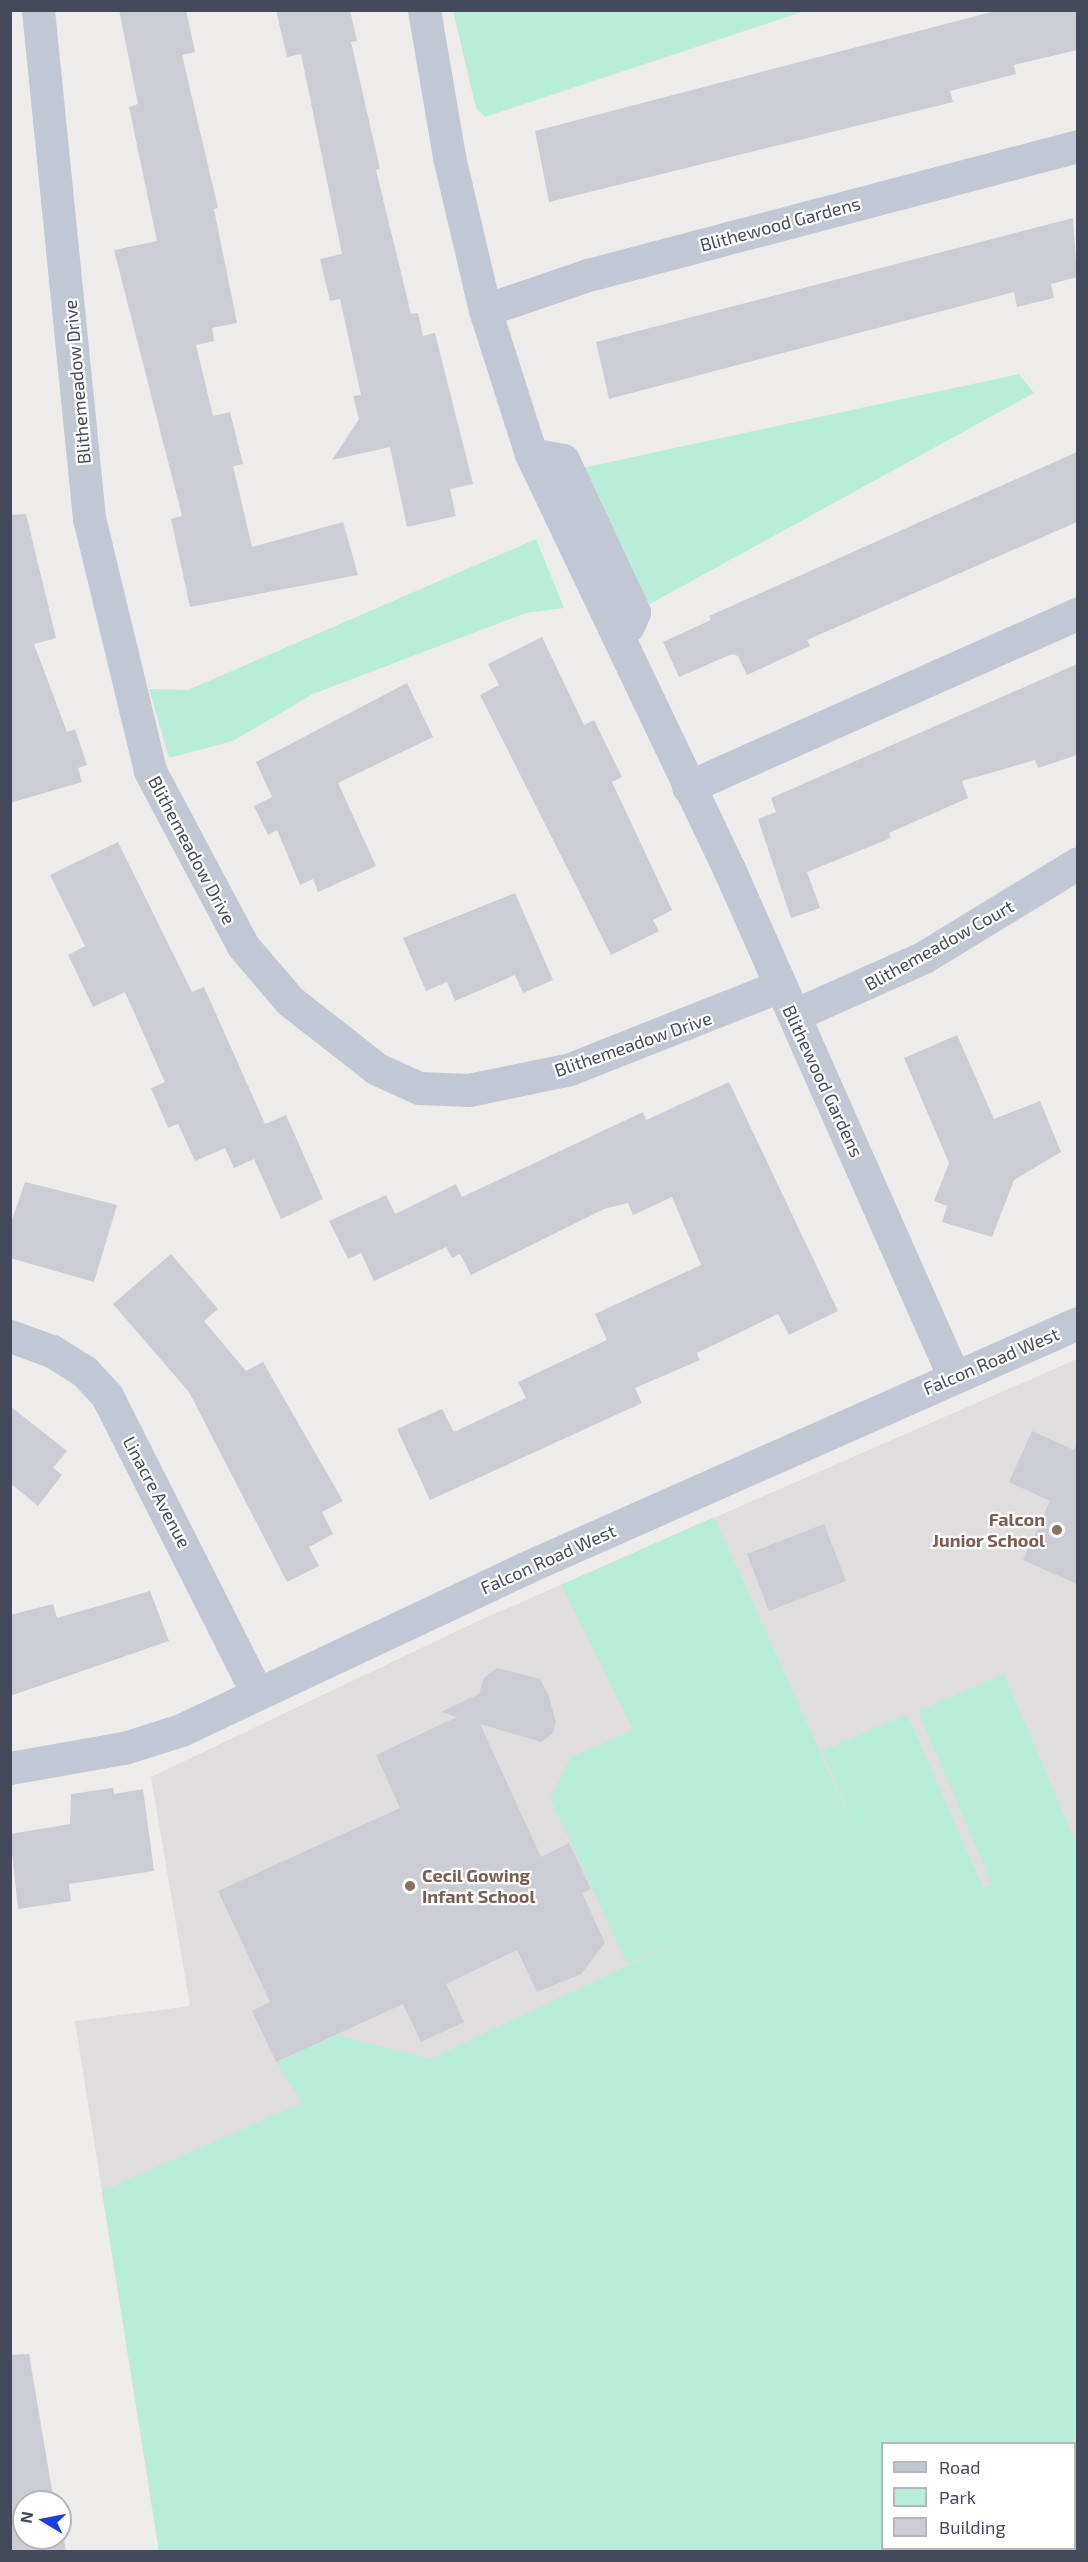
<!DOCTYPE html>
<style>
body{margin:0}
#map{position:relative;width:1088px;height:2562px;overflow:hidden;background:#eeeceb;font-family:"Exo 2",sans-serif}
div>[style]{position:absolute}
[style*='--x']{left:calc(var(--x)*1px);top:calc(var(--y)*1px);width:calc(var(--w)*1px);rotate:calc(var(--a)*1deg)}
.education>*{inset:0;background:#dfdddd}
.green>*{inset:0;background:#b8eed9}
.building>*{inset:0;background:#cbccd4}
.minor>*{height:33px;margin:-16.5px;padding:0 16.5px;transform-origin:16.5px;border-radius:16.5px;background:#c1c7d3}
.dots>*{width:16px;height:16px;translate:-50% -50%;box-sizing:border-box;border:3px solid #fff;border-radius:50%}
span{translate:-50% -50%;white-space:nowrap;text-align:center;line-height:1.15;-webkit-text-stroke:4.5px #fff;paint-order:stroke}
.street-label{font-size:18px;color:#444a59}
.education-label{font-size:18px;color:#785e54;font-weight:700}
.right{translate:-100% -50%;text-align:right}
.left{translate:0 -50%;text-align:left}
.frame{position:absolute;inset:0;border:12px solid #444a59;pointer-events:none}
.legend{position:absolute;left:881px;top:2442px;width:195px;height:108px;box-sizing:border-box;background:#fff;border:2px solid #b4b7bd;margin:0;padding:8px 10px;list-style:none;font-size:18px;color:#444a59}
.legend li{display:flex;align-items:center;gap:12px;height:30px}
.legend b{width:30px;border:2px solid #b4b7bd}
.north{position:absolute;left:12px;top:2490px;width:60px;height:60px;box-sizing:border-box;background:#fff;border:2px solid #b4b7bd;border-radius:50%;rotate:280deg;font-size:16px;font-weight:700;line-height:24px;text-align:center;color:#444a59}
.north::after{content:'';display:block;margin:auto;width:21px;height:27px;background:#183fdc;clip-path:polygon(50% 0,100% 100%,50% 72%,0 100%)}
</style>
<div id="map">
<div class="education">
<i style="clip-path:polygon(evenodd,1077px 1359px,1077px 2551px,159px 2551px,75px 2021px,190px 2006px,151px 1777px,478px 1621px,1077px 1359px,882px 2444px,1074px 2444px,1074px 2548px,882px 2548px,882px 2444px)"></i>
</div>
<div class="green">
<i style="clip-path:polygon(453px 11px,453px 10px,805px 11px,485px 117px,476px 108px)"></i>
<i style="clip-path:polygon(1019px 374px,1034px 393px,650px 604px,641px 601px,582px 468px)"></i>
<i style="clip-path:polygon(536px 539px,564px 608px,526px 613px,313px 694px,233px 741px,169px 758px,149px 689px,188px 690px)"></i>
<i style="clip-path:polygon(evenodd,714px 1517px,869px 1861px,822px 1751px,907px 1714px,983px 1888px,992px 1885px,918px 1711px,1004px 1674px,1077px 1846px,1077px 2551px,159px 2551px,102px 2191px,302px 2103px,276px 2062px,335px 2035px,430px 2059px,684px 1939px,627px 1964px,550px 1798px,570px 1758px,633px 1730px,561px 1585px,714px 1517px,882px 2444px,1074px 2444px,1074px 2548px,882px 2548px,882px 2444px)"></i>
</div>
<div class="building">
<i style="clip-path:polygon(119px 10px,186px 10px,195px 52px,182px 55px,218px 208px,214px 209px,237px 323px,212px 328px,214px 341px,196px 345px,213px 416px,230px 412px,243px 464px,233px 466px,252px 547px,343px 522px,358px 575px,190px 607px,171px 519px,182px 516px,114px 250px,157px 241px,129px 107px,138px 104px)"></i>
<i style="clip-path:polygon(276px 10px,350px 10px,357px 41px,351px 42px,380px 169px,376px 170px,411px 314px,418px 313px,423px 336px,435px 333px,473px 484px,450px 489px,456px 516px,407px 527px,390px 447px,332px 460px,359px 419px,353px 396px,361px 395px,340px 299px,330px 301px,320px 259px,342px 254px,301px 54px,287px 57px)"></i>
<i style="clip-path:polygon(999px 10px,1077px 10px,1077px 50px,1014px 65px,1016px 74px,950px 91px,953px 102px,549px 202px,535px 131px)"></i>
<i style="clip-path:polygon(1073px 218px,1077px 277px,1051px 284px,1054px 298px,1017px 307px,1014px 292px,609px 399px,596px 342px)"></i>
<i style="clip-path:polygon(1077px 452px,1077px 522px,807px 640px,810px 646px,747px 675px,738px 656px,732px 654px,679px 677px,663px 642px,711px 620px,709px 616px)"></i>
<i style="clip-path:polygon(26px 514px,56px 638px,34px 644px,67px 732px,75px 729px,87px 765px,78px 768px,82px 782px,10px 803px,10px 515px)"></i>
<i style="clip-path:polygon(542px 637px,584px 725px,594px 720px,622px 777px,612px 782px,672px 910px,653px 920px,659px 931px,611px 955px,480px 695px,499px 685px,488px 664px)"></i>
<i style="clip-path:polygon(1077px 664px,1077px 755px,1038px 768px,1035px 760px,962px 781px,968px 798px,889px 833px,891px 838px,807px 872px,820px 908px,791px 918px,758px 819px,776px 812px,771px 798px)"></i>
<i style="clip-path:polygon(407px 683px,433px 737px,338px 783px,376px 866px,318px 892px,313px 879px,300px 885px,277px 830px,268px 835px,254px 806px,272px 797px,256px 762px)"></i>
<i style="clip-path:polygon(118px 842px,192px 992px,204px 987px,265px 1124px,286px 1115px,323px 1199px,281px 1219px,254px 1159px,234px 1168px,225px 1148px,195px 1161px,178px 1124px,168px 1128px,151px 1088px,165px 1082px,125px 992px,93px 1007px,68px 955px,85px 946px,50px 875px)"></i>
<i style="clip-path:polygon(515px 893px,553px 980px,523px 993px,515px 975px,455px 1001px,447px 982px,426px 991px,403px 938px)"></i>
<i style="clip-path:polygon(957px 1035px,994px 1119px,1040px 1101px,1061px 1152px,1014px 1180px,992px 1237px,942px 1222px,947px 1206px,934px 1201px,949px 1163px,904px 1058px)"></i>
<i style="clip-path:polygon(729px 1082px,838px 1311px,789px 1335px,778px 1314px,697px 1353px,700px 1360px,635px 1388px,642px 1403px,430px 1500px,397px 1429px,442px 1409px,454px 1432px,526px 1398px,518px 1382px,607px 1340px,595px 1314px,701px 1265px,672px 1197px,633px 1215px,628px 1203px,604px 1209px,471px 1275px,460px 1254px,452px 1258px,446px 1247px,374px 1281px,361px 1253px,348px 1259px,329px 1221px,386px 1195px,395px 1214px,456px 1184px,462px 1197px,643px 1112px,646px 1120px)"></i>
<i style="clip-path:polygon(25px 1182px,117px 1205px,94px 1282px,10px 1258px,10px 1226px)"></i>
<i style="clip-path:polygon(171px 1254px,218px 1309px,204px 1321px,246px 1371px,263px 1362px,343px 1501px,322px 1512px,333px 1534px,309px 1547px,319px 1566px,287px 1582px,189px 1392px,113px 1304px)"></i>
<i style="clip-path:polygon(10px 1406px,67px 1451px,53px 1468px,62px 1475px,38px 1506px,10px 1483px)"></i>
<i style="clip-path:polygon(1032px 1431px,1074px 1450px,1077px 1442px,1077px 1584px,1023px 1560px,1050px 1501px,1009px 1482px)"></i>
<i style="clip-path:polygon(824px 1524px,846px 1581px,769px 1611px,747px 1554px)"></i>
<i style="clip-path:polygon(150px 1591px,169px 1641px,10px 1696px,10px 1615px,53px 1604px,57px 1618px)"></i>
<i style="clip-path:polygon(497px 1668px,540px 1679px,548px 1694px,556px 1722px,553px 1733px,541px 1742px,480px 1724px,541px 1857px,569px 1843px,591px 1889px,582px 1893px,605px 1943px,581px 1974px,537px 1992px,517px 1950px,446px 1984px,464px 2022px,421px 2042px,403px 2004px,276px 2062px,252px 2011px,270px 2002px,218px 1891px,400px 1808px,376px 1755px,457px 1717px,441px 1712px,479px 1694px,484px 1678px)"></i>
<i style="clip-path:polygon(113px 1788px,114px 1794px,143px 1789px,154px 1871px,69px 1884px,71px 1901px,18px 1909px,10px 1834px,70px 1824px,71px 1794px)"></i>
<i style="clip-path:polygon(29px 2354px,54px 2502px,24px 2502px,24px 2538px,60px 2538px,61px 2518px,66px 2552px,10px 2552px,10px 2355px)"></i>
</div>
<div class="minor">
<i style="--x:38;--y:10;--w:511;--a:84.27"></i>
<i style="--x:89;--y:518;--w:260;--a:76.4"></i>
<i style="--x:150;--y:771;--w:198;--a:62"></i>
<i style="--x:243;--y:946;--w:72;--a:49.5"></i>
<i style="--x:290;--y:1001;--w:110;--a:38"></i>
<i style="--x:377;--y:1069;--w:46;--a:24.3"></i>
<i style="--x:419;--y:1088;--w:50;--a:2.3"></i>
<i style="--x:469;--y:1090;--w:103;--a:-11.7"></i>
<i style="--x:570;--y:1069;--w:226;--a:-21.6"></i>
<i style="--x:424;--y:10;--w:149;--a:80.3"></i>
<i style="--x:449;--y:157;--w:157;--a:76.8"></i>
<i style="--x:485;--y:310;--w:151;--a:72.3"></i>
<i style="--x:531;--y:454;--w:460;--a:64.5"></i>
<i style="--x:729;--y:869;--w:556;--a:66.11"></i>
<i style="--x:485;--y:310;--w:109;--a:-18.8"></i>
<i style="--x:588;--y:275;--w:507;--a:-14.75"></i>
<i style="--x:531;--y:454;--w:33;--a:11"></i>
<i style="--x:563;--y:460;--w:168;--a:65"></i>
<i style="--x:634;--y:612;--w:15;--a:113"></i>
<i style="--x:688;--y:787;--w:427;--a:-24"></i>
<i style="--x:794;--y:1015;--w:142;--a:-24"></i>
<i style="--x:924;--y:957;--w:180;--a:-31.4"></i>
<i style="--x:10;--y:1336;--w:45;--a:19.7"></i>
<i style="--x:52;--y:1351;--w:39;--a:32"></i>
<i style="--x:85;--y:1372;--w:33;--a:47"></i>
<i style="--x:107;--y:1396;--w:333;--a:63.2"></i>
<i style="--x:10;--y:1768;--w:116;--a:-10"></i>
<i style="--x:124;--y:1748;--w:60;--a:-17.5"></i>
<i style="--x:181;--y:1730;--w:380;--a:-25.2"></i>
<i style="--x:525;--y:1568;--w:605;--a:-23.9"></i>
</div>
<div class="dots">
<i style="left:1057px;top:1530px;background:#8d6e63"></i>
<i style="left:410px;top:1886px;background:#8d6e63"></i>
</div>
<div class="street-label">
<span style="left:780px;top:224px;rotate:-15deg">Blithewood Gardens</span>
<span style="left:77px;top:382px;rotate:-95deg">Blithemeadow Drive</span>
<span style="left:192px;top:850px;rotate:62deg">Blithemeadow Drive</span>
<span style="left:939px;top:945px;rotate:-29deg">Blithemeadow Court</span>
<span style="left:633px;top:1044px;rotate:-19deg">Blithemeadow Drive</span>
<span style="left:823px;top:1081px;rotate:65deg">Blithewood Gardens</span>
<span style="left:991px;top:1361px;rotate:-23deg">Falcon Road West</span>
<span style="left:157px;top:1492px;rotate:62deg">Linacre Avenue</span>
<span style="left:548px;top:1559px;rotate:-24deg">Falcon Road West</span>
</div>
<div class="education-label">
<span class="right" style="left:1045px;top:1530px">Falcon<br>Junior School</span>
<span class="left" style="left:422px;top:1886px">Cecil Gowing<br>Infant School</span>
</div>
<div class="frame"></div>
<ul class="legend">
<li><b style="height:8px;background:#c1c7d3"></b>Road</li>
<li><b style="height:16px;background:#b8eed9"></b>Park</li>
<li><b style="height:16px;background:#cbccd4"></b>Building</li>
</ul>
<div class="north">N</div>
</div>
